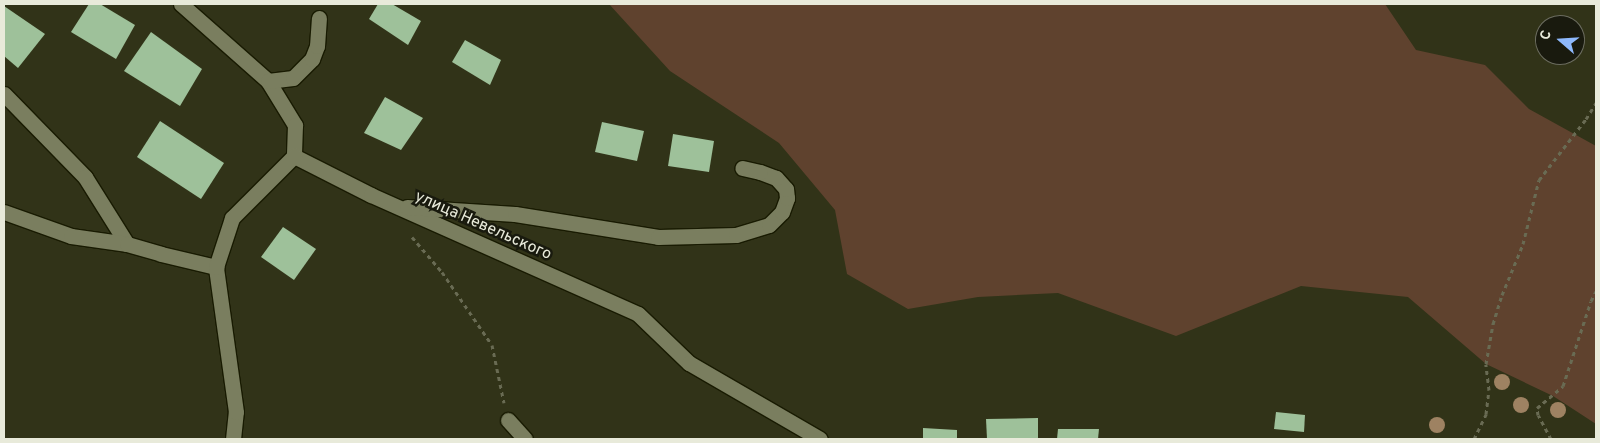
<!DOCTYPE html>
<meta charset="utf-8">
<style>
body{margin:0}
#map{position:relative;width:1600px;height:443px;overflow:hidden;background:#313318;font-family:Overpass,sans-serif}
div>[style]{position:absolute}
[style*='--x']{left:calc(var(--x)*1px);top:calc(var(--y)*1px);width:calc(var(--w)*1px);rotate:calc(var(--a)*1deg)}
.green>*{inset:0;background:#5f422e}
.building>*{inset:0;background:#9ec19a}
.path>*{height:3px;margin-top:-1.5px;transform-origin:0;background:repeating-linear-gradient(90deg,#696b53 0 4px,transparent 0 8px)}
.roads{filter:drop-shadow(1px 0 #191b02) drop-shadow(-1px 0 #191b02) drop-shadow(0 1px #191b02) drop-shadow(0 -1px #191b02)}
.minor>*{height:15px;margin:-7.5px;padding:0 7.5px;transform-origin:7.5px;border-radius:7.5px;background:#7a7e5f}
.trees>*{width:16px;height:16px;margin:-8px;border-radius:50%;background:#9e8262}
span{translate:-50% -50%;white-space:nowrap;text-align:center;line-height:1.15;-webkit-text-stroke:5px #191a0e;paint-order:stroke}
.street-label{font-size:16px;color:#e8eada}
.frame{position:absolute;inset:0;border:5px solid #e8eada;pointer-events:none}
.north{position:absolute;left:1535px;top:15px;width:50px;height:50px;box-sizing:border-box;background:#191a0e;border:1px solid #6c6d60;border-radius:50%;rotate:289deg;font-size:14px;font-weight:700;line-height:20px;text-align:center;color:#e8eada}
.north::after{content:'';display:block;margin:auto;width:18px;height:22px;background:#8eb9fc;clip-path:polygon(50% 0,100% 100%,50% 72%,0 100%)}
</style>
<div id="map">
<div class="green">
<i style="clip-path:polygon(609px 4px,1385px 4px,1416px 50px,1485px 65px,1529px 109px,1596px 146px,1596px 424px,1553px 396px,1486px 364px,1408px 297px,1301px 286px,1176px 336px,1058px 293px,978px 297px,908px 309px,847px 274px,835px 210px,779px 143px,670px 71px)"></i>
</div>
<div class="building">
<i style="clip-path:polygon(89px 4px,100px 4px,135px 25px,116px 59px,71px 32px)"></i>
<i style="clip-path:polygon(378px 4px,392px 4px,421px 21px,408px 45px,369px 19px)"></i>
<i style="clip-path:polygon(4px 6px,45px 34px,18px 68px,4px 56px)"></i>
<i style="clip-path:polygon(151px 32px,202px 69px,180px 106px,124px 71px)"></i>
<i style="clip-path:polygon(465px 40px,501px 60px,490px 85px,452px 62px)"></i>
<i style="clip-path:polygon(385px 97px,423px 118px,401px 150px,364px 133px)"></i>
<i style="clip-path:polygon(160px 121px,224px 163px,201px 199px,137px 157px)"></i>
<i style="clip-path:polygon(602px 122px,644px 131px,637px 161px,595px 152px)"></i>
<i style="clip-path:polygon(673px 134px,714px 141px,709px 172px,668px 166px)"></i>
<i style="clip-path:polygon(283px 227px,316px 249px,294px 280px,261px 257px)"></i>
<i style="clip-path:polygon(1276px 412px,1305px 415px,1304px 432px,1274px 429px)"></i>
<i style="clip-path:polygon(1038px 418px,1038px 439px,987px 439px,986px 419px)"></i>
<i style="clip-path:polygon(923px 428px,957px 430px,957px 439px,923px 439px)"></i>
<i style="clip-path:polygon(1058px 429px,1099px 429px,1098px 439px,1057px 439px)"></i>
</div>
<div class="path">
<i style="--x:412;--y:237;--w:46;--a:49.4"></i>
<i style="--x:442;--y:272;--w:88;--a:55.6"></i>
<i style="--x:492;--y:345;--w:59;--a:78.3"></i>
<i style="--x:1474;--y:439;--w:28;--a:-64"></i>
<i style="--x:1486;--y:414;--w:24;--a:-83"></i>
<i style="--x:1489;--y:390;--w:26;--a:-97"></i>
<i style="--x:1486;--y:364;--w:41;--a:-80.1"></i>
<i style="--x:1493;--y:324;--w:30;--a:-73"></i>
<i style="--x:1502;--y:295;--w:55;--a:-67.6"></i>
<i style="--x:1523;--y:244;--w:66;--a:-76"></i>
<i style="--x:1539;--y:180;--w:77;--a:-52.4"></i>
<i style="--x:1586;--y:119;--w:19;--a:-58"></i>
<i style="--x:1551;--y:439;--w:27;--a:-118"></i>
<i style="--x:1538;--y:415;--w:7;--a:-98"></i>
<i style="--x:1537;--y:408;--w:34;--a:-40"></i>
<i style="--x:1563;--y:386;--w:89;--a:-71.8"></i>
<i style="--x:1591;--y:301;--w:11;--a:-63"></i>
</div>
<div class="roads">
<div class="minor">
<i style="--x:181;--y:4;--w:116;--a:41.5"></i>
<i style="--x:268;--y:81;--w:52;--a:58.5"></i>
<i style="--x:295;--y:125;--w:31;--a:92"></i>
<i style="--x:268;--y:81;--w:25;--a:-7"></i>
<i style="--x:293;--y:78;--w:27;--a:-45"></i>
<i style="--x:312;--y:59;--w:14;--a:-69"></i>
<i style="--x:317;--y:46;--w:28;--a:-86"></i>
<i style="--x:4;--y:94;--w:116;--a:45.7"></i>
<i style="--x:85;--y:177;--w:79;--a:57.9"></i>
<i style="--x:294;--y:156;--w:86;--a:26.9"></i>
<i style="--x:371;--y:195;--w:292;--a:24"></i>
<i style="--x:638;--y:314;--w:71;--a:43.9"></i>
<i style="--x:689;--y:363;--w:151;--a:30.1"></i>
<i style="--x:407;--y:207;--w:108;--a:3.7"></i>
<i style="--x:515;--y:214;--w:145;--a:9.1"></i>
<i style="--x:658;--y:237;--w:78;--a:-1.5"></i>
<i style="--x:736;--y:235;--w:34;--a:-17"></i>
<i style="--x:769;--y:225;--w:18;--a:-45"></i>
<i style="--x:782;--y:212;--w:15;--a:-70"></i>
<i style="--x:787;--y:198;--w:9;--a:-96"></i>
<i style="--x:786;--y:189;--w:15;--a:-132"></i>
<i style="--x:776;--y:178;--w:17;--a:-159"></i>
<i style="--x:760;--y:172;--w:18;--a:-167"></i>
<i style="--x:4;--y:212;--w:71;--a:19.7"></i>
<i style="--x:71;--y:236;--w:57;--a:8.1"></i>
<i style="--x:127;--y:244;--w:35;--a:16"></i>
<i style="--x:161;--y:254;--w:57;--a:13.3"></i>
<i style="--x:508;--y:420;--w:25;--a:48"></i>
<i style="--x:233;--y:439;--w:27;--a:-84"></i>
<i style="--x:236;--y:412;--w:146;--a:-97.9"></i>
<i style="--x:216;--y:267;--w:52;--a:-71.9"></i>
<i style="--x:232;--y:218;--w:88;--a:-45"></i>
</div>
</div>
<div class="trees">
<i style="left:1502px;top:382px"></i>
<i style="left:1521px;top:405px"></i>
<i style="left:1558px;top:410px"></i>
<i style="left:1437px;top:425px"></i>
</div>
<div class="street-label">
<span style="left:483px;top:226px;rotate:24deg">улица Невельского</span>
</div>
<div class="frame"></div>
<div class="north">С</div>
</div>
